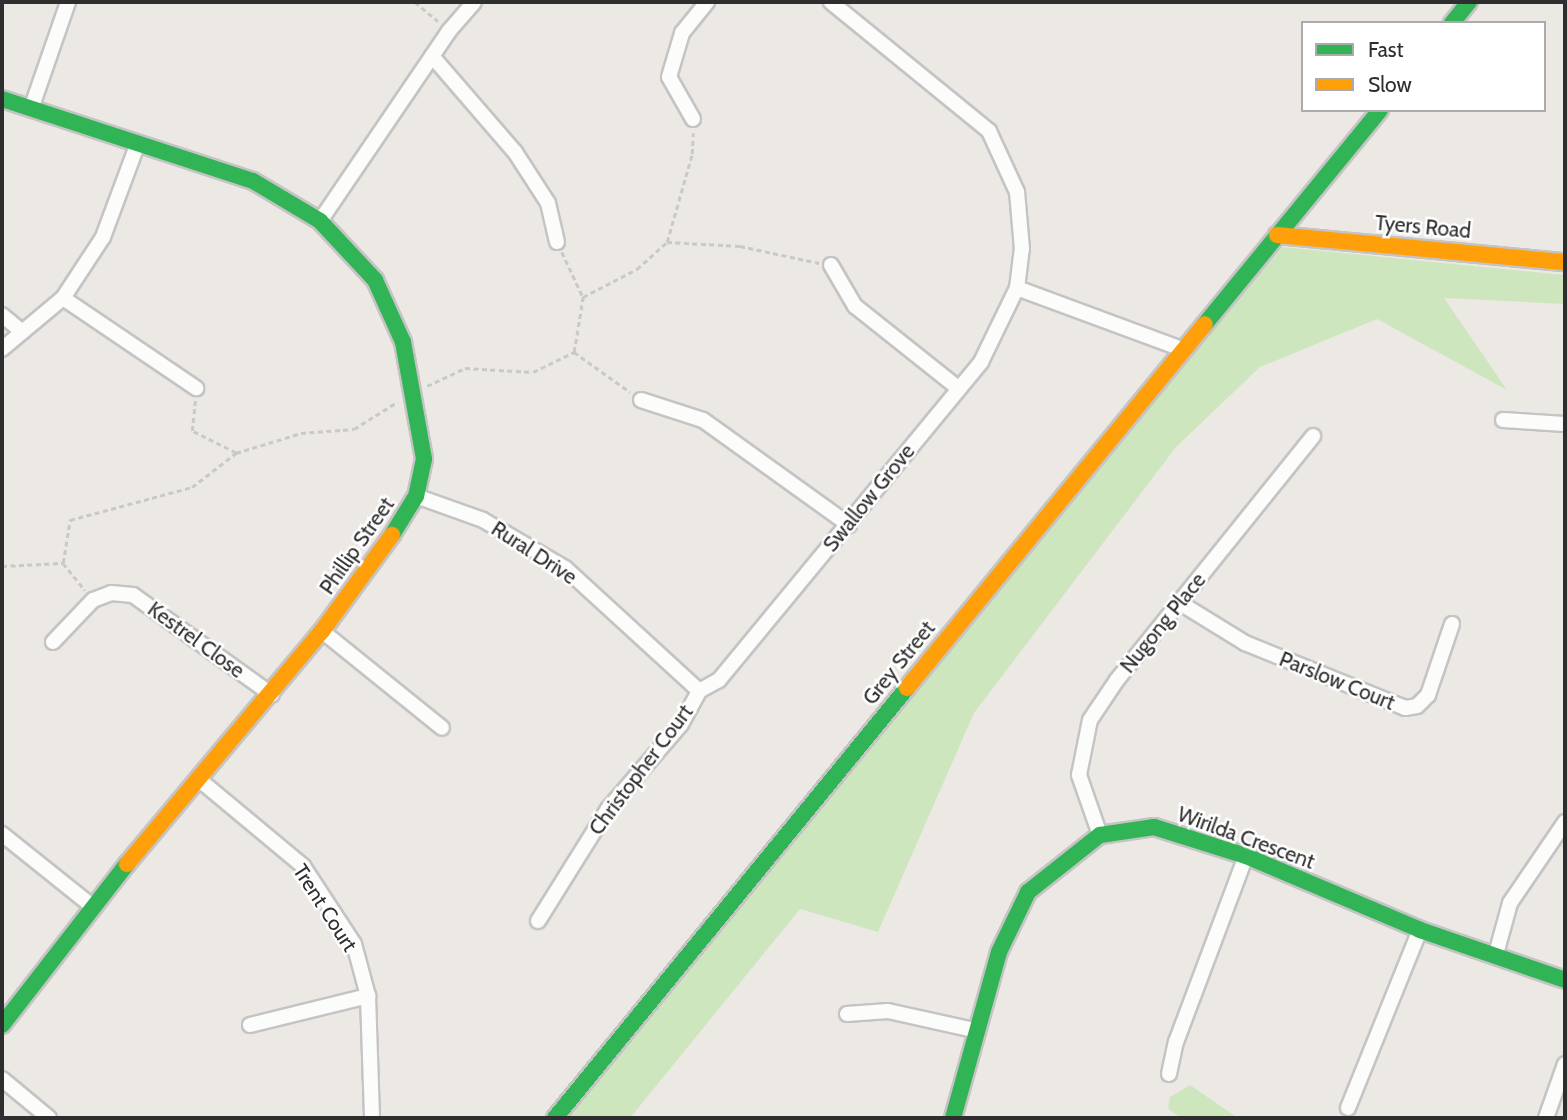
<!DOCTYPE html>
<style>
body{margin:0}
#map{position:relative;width:1567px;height:1120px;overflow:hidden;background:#ece8e4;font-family:Cabin,sans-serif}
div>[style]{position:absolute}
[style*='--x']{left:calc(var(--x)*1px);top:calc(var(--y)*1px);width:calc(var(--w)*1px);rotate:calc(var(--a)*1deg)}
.green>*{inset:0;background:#cee6be}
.path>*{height:2.5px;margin-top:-1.25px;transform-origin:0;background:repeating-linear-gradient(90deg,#c9c9c8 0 5px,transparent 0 8.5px)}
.roads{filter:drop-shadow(2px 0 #c5c4c5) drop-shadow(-2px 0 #c5c4c5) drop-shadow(0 2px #c5c4c5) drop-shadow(0 -2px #c5c4c5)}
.street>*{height:14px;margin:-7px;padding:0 7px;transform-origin:7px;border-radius:7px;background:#fcfcfb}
.fast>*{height:16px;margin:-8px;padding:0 8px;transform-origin:8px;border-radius:8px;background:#30b455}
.slow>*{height:16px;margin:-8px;padding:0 8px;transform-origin:8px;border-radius:8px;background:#ff9f0a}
span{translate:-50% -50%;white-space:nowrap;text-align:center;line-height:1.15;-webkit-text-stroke:5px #fff;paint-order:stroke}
.street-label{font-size:21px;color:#2e2e2e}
.frame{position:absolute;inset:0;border:4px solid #2e2e2e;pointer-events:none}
.legend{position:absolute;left:1301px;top:21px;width:245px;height:91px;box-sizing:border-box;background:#fff;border:2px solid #ababab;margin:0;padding:9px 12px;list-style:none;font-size:21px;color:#2e2e2e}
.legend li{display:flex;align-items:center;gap:14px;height:35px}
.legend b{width:35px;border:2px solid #ababab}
</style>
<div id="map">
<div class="green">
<i style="clip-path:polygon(1283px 247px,1565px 275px,1565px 304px,1444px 298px,1507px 390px,1377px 319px,1260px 367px,1176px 447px,974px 713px,878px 932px,800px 909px,630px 1118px,563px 1118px,1057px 511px)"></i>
<i style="clip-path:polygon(1190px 1085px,1238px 1118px,1181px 1118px,1168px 1109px,1170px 1097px)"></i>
</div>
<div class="path">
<i style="--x:415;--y:2;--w:30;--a:40"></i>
<i style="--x:667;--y:242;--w:73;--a:3.1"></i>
<i style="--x:740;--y:246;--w:81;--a:12.1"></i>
<i style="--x:562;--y:252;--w:50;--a:65"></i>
<i style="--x:574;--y:352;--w:56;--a:-80.7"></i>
<i style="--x:583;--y:297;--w:61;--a:-27.4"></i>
<i style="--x:637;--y:269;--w:40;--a:-42"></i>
<i style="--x:667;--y:242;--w:91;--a:-74.1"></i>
<i style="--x:692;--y:154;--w:21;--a:-87"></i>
<i style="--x:427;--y:386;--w:42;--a:-25.3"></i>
<i style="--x:465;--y:368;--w:68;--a:3.4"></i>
<i style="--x:533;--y:372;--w:46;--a:-26"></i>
<i style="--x:574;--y:352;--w:69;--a:35.5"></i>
<i style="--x:236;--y:453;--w:68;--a:-17.1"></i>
<i style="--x:301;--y:433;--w:53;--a:-4.3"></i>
<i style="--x:354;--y:429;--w:51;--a:-32.1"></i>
<i style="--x:63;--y:563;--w:35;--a:51"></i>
<i style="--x:2;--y:566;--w:61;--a:-2.8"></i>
<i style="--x:63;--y:563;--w:44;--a:-80.8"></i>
<i style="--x:70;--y:520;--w:126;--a:-15.1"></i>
<i style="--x:192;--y:487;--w:56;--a:-37.7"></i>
<i style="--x:236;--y:453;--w:49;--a:-153.4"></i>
<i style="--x:192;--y:431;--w:31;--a:-84"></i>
</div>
<div class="roads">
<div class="street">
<i style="--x:432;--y:56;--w:127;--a:49.2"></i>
<i style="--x:515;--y:152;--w:61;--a:57.1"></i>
<i style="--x:548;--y:203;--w:40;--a:77"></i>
<i style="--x:31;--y:109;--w:113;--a:-70.9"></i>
<i style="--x:693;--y:119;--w:48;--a:-119.7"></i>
<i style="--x:669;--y:77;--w:46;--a:-73.5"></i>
<i style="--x:682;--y:33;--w:40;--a:-51"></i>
<i style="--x:320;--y:221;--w:230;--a:-55.8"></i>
<i style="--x:449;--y:31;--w:38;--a:-49"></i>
<i style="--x:831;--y:265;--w:48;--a:59.7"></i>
<i style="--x:855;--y:306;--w:132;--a:38.5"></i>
<i style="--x:1017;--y:288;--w:176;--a:20.3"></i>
<i style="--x:63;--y:298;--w:161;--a:34.1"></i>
<i style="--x:2;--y:315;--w:26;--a:40"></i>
<i style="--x:2;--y:349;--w:80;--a:-39.9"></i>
<i style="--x:63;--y:298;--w:73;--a:-56.7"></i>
<i style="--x:103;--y:237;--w:100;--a:-69.6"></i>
<i style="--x:641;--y:400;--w:65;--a:17.9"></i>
<i style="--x:703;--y:420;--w:180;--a:35.7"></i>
<i style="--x:1503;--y:420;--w:62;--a:3.7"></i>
<i style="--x:416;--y:496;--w:71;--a:19.7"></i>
<i style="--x:483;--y:520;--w:95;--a:30.3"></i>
<i style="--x:565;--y:568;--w:182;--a:42.5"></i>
<i style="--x:1180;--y:603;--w:76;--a:31.6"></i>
<i style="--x:1245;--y:643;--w:173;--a:22.1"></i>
<i style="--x:1405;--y:708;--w:12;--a:-9"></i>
<i style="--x:1417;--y:706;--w:16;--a:-45"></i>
<i style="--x:1428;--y:695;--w:75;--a:-71.3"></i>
<i style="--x:322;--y:631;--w:154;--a:38.9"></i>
<i style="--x:53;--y:642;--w:58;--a:-46.4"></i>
<i style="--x:93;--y:600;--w:19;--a:-21"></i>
<i style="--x:111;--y:593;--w:22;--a:5"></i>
<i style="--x:133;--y:595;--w:171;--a:35.7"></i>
<i style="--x:699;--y:691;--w:23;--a:-29"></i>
<i style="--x:719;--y:680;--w:412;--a:-50.5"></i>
<i style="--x:981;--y:362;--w:82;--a:-64.1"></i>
<i style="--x:1017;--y:288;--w:39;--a:-83"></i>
<i style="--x:1022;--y:249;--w:57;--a:-95"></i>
<i style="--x:1017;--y:192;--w:67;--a:-114.7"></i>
<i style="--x:989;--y:131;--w:204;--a:-140.8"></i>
<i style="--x:201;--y:781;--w:133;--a:39.8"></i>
<i style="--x:303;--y:866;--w:93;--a:56.8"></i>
<i style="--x:354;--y:944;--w:54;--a:74.9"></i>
<i style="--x:368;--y:996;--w:122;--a:88.1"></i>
<i style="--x:2;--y:834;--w:115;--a:38.7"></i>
<i style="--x:1100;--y:835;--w:64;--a:-109.3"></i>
<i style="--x:1079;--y:775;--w:56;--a:-78.7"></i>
<i style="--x:1090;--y:720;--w:48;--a:-56"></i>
<i style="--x:1117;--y:680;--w:313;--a:-51.2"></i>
<i style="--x:538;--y:921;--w:132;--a:-58"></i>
<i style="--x:608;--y:809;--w:112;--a:-49.3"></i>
<i style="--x:681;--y:724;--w:38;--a:-61"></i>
<i style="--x:1496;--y:954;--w:53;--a:-74.6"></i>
<i style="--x:1510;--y:903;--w:98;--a:-55.8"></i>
<i style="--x:847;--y:1014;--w:41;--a:-4.2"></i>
<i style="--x:888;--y:1011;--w:92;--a:12.5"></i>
<i style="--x:250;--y:1025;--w:122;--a:-13.8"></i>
<i style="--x:1169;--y:1074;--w:33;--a:-78"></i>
<i style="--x:1176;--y:1042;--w:199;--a:-69.4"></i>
<i style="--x:2;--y:1079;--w:61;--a:39.7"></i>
<i style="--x:1348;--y:1108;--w:192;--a:-68"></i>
<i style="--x:1546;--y:1118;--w:57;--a:-70.6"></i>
</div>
<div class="fast">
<i style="--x:1452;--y:23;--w:27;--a:-51"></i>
<i style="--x:2;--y:99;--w:264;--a:18.1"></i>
<i style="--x:253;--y:181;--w:78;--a:30.8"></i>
<i style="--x:320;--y:221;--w:81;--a:47"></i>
<i style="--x:375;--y:280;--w:68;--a:65.7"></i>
<i style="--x:403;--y:342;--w:119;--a:79.8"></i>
<i style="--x:424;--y:459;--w:38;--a:102"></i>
<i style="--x:416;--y:496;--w:46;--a:121.6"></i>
<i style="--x:1205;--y:324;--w:276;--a:-50.7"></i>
<i style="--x:2;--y:1025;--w:204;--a:-52.2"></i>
<i style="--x:555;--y:1118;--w:556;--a:-50.7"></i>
<i style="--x:953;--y:1118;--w:172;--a:-74.5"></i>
<i style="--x:999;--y:952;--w:67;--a:-64.2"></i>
<i style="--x:1028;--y:892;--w:92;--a:-38.4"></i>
<i style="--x:1100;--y:835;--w:55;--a:-8.4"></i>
<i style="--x:1154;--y:827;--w:96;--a:17.5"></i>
<i style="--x:1246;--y:856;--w:189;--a:23"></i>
<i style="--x:1420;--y:930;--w:153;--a:19"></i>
</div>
<div class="slow">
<i style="--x:1277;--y:235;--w:289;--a:5.4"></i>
<i style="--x:907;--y:688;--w:470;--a:-50.7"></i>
<i style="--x:127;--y:864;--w:304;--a:-50.1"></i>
<i style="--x:322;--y:631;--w:119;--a:-53.9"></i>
</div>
</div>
<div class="street-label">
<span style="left:1423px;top:227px;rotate:5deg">Tyers Road</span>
<span style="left:869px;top:498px;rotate:-51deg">Swallow Grove</span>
<span style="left:357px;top:546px;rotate:-55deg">Phillip Street</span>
<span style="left:534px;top:553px;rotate:33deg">Rural Drive</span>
<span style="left:1163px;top:623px;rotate:-51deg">Nugong Place</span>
<span style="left:196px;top:640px;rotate:36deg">Kestrel Close</span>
<span style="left:899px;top:663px;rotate:-51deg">Grey Street</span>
<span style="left:1337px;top:681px;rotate:22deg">Parslow Court</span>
<span style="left:641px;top:770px;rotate:-53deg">Christopher Court</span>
<span style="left:1246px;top:838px;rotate:20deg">Wirilda Crescent</span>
<span style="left:325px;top:908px;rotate:57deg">Trent Court</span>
</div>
<div class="frame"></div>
<ul class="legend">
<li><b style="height:9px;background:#30b455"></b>Fast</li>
<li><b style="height:9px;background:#ff9f0a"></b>Slow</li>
</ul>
</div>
